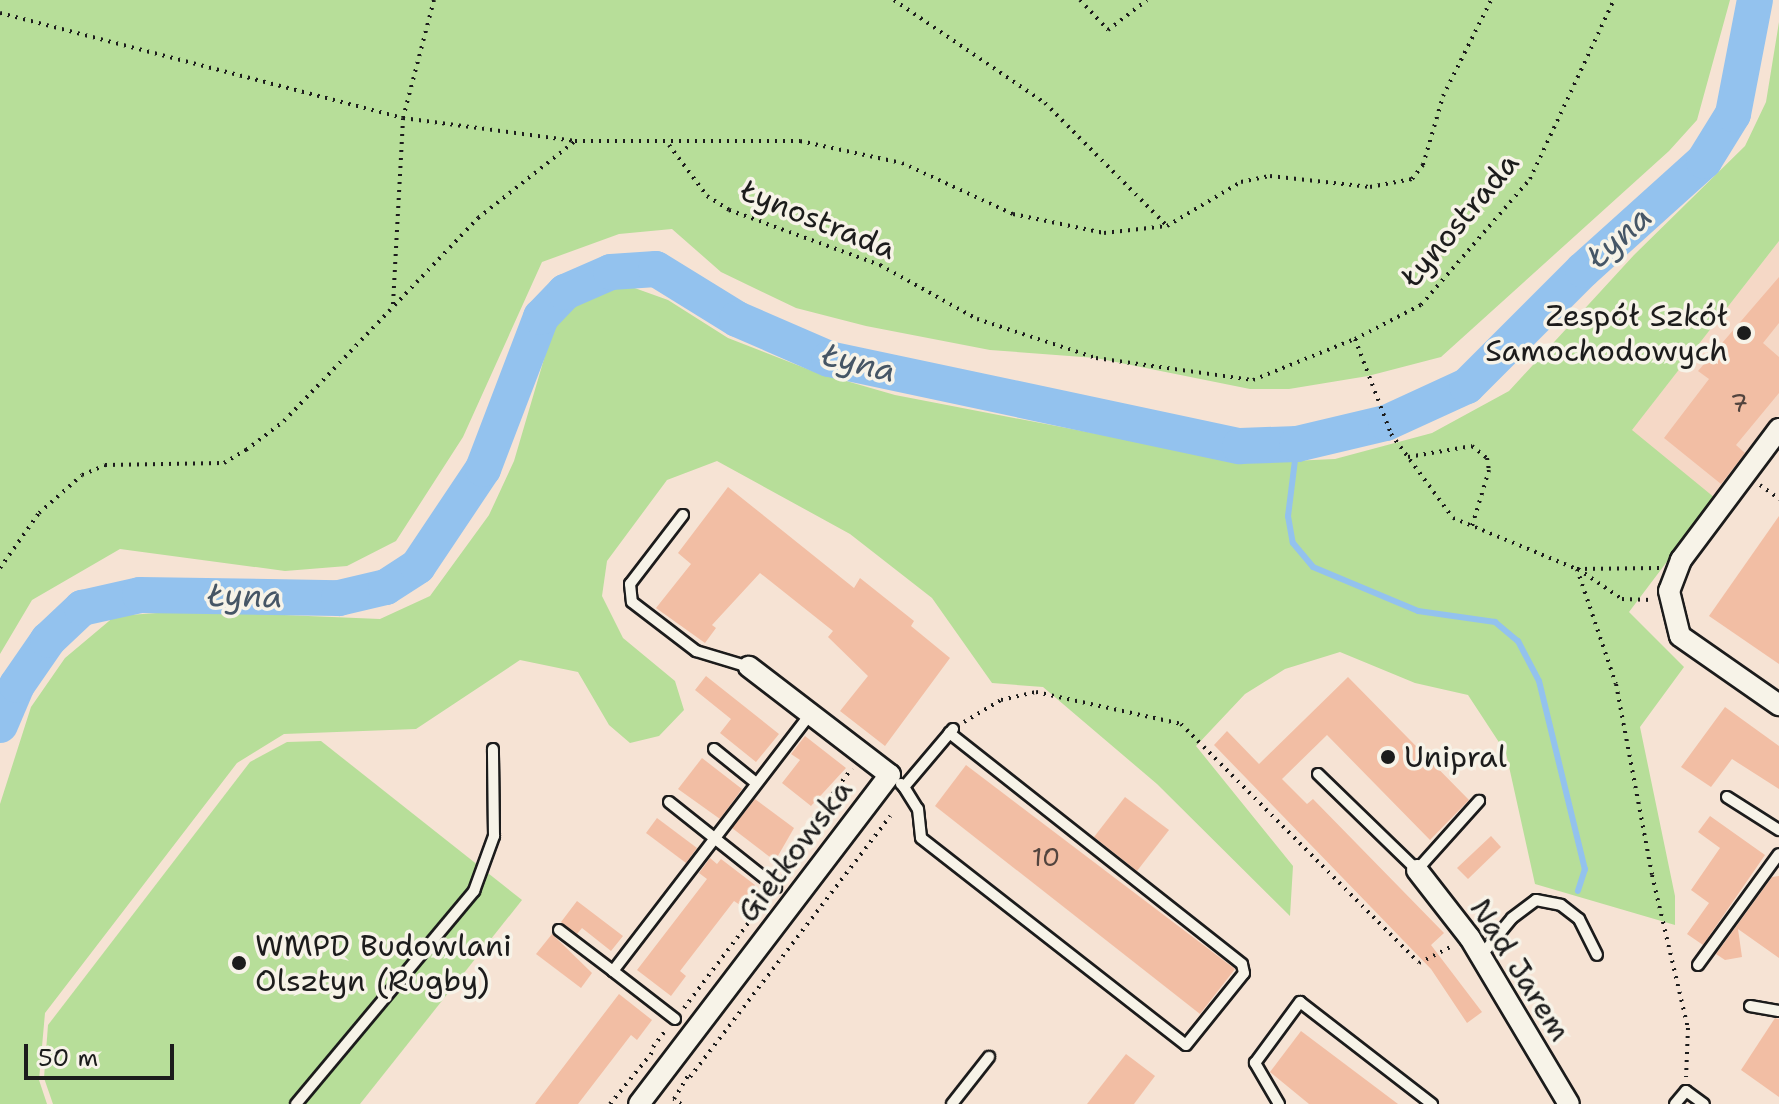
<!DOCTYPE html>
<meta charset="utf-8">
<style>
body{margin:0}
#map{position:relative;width:1779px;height:1104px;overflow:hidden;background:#f6e3d4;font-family:"Shantell Sans",sans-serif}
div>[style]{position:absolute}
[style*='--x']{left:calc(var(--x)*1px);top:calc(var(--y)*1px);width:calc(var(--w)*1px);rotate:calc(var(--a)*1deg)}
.built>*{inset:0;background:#f5d8c6}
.green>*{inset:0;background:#b7de99}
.stream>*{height:6px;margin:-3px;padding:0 3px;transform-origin:3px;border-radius:3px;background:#93c2ee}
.river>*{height:36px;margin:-18px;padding:0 18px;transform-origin:18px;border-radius:18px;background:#93c2ee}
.building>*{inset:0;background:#f2bea4}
.path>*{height:4px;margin-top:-2px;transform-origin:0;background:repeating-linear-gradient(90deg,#1c1c1c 0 2px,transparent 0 8px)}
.roads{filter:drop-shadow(2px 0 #1c1c1c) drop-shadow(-2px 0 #1c1c1c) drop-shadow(0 2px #1c1c1c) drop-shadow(0 -2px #1c1c1c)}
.lane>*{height:10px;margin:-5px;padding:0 5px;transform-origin:5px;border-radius:5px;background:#f7f3e8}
.street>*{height:20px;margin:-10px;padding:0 10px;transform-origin:10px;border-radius:10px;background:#f7f3e8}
.dots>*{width:22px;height:22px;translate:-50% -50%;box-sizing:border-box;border:4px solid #f7f3e8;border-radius:50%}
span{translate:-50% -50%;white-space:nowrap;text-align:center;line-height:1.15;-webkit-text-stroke:7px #f7f3e8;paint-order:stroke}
.number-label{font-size:26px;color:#52443e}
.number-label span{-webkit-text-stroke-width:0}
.street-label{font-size:30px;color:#1c1c1c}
.poi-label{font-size:30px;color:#1c1c1c}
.right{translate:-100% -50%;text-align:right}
.left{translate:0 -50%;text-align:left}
.water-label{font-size:32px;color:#465666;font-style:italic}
.scale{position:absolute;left:24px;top:1044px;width:150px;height:36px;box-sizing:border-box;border:4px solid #1c1c1c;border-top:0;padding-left:10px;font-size:24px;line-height:28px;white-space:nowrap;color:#1c1c1c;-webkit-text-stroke:6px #f7f3e8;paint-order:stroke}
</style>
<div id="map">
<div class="built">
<i style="clip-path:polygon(1779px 241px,1779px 414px,1668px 560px,1631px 431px)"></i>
</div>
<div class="green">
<i style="clip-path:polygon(0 0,1730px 0,1697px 120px,1669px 151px,1441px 357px,1368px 376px,1289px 389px,1250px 389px,1096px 358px,990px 350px,866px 326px,796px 308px,721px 272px,672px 229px,619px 234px,542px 262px,463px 437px,396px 541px,347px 566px,285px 571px,120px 549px,32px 600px,0 654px)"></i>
<i style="clip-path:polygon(1779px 22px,1779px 241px,1632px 430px,1715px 498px,1629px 612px,1684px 667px,1640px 727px,1675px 896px,1675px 925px,1535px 884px,1506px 753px,1468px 695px,1415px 683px,1340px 652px,1285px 669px,1245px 694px,1196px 746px,1293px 866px,1290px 916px,1157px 784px,1043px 687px,992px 683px,932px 598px,850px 534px,717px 461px,667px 480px,607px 561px,602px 596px,623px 638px,675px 681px,684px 710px,659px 736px,630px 743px,609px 725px,578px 672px,520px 660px,416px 729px,284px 734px,237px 763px,45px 1013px,39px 1080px,47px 1104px,0 1104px,0 804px,31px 707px,65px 658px,115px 616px,185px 611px,380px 619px,430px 596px,489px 515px,514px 461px,554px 325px,589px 290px,629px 286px,668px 300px,728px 338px,815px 372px,895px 395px,1249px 463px,1335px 459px,1432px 433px,1509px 391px,1634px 255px,1745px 146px,1766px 102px)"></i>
<i style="clip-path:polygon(321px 741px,522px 900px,360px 1104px,53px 1104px,44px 1078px,48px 1025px,250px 762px,287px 742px)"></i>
</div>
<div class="stream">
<i style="--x:1297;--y:444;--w:73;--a:97.1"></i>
<i style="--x:1288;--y:516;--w:27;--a:80"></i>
<i style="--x:1293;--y:543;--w:31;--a:50"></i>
<i style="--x:1313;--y:567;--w:114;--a:22.7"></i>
<i style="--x:1418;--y:611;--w:78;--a:8.1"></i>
<i style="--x:1495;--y:622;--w:30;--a:40"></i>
<i style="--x:1518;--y:641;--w:45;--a:62.3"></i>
<i style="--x:1539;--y:681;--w:194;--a:76.3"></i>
<i style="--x:1585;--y:869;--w:23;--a:108"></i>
</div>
<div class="river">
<i style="--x:0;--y:725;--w:43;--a:-67"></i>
<i style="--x:17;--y:685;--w:55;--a:-55.4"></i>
<i style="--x:48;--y:640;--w:47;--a:-43.3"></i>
<i style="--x:82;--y:608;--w:59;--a:-12.6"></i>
<i style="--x:140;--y:595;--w:199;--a:0.9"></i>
<i style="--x:339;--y:598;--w:48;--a:-13.2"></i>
<i style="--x:386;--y:587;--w:38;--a:-33"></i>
<i style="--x:418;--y:566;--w:117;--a:-56.2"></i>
<i style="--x:483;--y:469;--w:163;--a:-69.1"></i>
<i style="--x:541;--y:317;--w:35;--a:-46"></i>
<i style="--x:565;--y:292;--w:50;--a:-23.5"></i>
<i style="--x:611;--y:272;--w:45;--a:-3.8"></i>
<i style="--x:656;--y:269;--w:95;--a:31.7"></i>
<i style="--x:737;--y:319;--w:100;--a:23.5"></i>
<i style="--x:829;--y:359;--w:420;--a:12"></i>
<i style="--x:1240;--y:446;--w:57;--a:-2"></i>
<i style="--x:1297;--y:444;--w:91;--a:-13.3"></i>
<i style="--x:1386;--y:423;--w:89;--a:-24.6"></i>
<i style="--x:1467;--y:386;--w:164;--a:-45"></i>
<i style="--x:1583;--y:270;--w:163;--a:-42"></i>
<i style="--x:1704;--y:161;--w:55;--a:-58.3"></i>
<i style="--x:1733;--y:114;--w:116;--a:-79.1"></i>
</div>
<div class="building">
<i style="clip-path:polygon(1779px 277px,1779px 323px,1763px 343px,1779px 357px,1779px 393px,1736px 445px,1745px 453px,1721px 484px,1664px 438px,1709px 379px,1698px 371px)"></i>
<i style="clip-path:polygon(728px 487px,854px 588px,860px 578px,914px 621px,911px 626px,950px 658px,885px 746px,840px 711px,868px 676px,828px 637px,833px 631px,760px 573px,712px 625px,716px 628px,705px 643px,656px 608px,691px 564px,678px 553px)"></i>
<i style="clip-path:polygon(1779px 516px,1779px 664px,1709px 616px)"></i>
<i style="clip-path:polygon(706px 676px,779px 734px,756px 762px,720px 733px,731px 719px,695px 690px)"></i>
<i style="clip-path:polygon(1348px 677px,1469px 800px,1430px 840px,1327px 735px,1282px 779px,1307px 804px,1313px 799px,1444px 933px,1431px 945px,1482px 1012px,1467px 1023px,1431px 969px,1214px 745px,1227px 731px,1259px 764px)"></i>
<i style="clip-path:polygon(1725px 707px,1779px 746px,1779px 789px,1732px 759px,1711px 787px,1681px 767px)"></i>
<i style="clip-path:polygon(805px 736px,846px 768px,811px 806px,782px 783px,800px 760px,791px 754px)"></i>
<i style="clip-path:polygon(702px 758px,742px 789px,720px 819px,678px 789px)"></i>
<i style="clip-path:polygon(966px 765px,1235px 969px,1200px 1014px,935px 806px)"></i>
<i style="clip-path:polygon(1125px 797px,1169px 830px,1137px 871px,1094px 837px)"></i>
<i style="clip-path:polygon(755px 799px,794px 828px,775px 861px,732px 828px)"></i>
<i style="clip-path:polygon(1710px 816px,1765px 855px,1703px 945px,1687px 934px,1709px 903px,1691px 890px,1720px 848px,1698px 832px)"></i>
<i style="clip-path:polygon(657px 818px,697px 848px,686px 863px,646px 833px)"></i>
<i style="clip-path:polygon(1491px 836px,1501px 847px,1468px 879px,1457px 868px)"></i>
<i style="clip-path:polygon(710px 858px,717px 864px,721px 859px,755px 885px,740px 905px,734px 901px,680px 971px,686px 976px,671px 996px,637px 970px,707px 879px,699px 873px)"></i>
<i style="clip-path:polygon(1779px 876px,1779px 958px,1738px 929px,1742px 957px,1725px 960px,1716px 954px,1772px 877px)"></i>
<i style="clip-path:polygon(577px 901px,623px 936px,611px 951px,582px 928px,577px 934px,561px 922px)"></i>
<i style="clip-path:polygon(552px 934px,592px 973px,581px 988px,536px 954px)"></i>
<i style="clip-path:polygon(619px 994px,652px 1020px,637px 1040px,631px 1035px,578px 1104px,535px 1104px)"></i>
<i style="clip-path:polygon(1775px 1018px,1779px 1019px,1779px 1097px,1741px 1070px)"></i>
<i style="clip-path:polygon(1301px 1031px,1398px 1104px,1309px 1104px,1270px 1072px)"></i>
<i style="clip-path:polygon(1126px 1054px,1155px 1076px,1134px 1104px,1087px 1104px)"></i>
</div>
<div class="path">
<i style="--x:894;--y:0;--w:183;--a:34.3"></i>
<i style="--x:1045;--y:103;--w:173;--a:45.2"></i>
<i style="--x:1080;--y:0;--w:41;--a:47"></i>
<i style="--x:1108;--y:30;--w:49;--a:-37.6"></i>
<i style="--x:0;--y:13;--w:416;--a:14.6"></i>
<i style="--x:403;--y:118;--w:174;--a:7.6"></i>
<i style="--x:575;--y:141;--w:225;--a:0"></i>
<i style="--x:800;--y:141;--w:104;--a:12.2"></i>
<i style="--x:902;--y:163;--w:122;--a:24.7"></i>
<i style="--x:1013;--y:214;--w:93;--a:11.8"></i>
<i style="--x:1104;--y:233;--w:63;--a:-6.3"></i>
<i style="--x:1167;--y:226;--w:86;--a:-30.7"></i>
<i style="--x:1241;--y:182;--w:30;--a:-12"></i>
<i style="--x:1270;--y:176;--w:101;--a:6.3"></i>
<i style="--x:1370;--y:187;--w:43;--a:-10.8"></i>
<i style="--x:1412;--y:179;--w:18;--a:-52"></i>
<i style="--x:1423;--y:165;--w:72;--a:-73.8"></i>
<i style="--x:1443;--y:96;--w:107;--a:-63.4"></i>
<i style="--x:669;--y:145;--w:64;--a:53.3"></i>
<i style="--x:707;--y:196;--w:26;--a:32"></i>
<i style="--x:729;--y:210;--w:161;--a:20"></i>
<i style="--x:880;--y:265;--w:111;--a:29.1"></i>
<i style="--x:977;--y:319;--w:125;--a:18.1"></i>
<i style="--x:1096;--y:358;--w:159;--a:8"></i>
<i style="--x:1253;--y:380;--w:110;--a:-21.9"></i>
<i style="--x:1355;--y:339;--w:74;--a:-27.3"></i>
<i style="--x:1421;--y:305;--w:167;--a:-49.1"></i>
<i style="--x:1530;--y:179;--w:198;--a:-64.9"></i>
<i style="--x:393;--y:304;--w:186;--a:-86.9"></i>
<i style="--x:403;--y:118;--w:122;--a:-75.3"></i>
<i style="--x:1355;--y:339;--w:102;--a:69.2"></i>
<i style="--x:1391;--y:434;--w:104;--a:53.6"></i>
<i style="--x:1453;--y:518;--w:134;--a:22.4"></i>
<i style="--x:1577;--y:569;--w:121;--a:71.3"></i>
<i style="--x:1616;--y:684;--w:194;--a:79.3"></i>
<i style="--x:1652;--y:875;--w:157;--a:76.8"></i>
<i style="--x:1688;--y:1028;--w:49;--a:92.3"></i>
<i style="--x:1408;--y:457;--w:65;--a:-9.8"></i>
<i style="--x:1472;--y:446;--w:19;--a:39"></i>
<i style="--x:1487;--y:458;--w:12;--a:81"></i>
<i style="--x:1489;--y:470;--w:59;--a:106.9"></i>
<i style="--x:1760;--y:485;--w:24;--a:36"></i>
<i style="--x:0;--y:568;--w:67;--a:-54.7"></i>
<i style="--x:39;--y:513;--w:57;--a:-41.5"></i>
<i style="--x:82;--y:475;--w:25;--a:-23"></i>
<i style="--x:105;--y:465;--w:119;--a:-1"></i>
<i style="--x:224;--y:463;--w:26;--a:-31"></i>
<i style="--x:246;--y:450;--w:48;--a:-37.3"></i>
<i style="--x:284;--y:421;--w:281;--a:-46.3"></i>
<i style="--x:478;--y:218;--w:124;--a:-38.4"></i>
<i style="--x:1577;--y:569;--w:82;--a:-0.7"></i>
<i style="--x:1578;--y:569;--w:53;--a:34.3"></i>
<i style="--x:1622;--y:599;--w:30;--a:2"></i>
<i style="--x:964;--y:722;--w:43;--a:-30.7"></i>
<i style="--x:1001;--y:700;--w:36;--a:-13"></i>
<i style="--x:1036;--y:692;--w:148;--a:12.4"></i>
<i style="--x:1181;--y:724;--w:337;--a:45.1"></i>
<i style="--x:1419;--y:963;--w:38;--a:-27"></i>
<i style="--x:783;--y:877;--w:34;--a:-71"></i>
<i style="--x:794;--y:845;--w:96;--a:-53"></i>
<i style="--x:684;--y:1008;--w:139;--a:-52.9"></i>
<i style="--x:653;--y:1047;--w:21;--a:-53"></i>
<i style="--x:690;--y:1077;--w:329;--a:-52.5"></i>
<i style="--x:610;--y:1104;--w:71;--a:-50.7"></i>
<i style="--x:681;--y:1104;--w:9;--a:-144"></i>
<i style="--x:674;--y:1099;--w:27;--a:-59"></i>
</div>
<div class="roads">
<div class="lane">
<i style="--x:683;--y:515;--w:87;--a:127.5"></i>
<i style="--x:630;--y:584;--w:18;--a:84"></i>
<i style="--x:632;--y:602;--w:81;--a:37.4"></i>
<i style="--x:696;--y:651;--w:55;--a:16.8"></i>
<i style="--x:714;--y:749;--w:54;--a:39"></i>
<i style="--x:1318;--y:774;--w:138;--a:44.1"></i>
<i style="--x:1417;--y:870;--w:93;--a:-48.1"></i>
<i style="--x:901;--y:784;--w:4;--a:45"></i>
<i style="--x:904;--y:787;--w:76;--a:-49.8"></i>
<i style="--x:904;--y:787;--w:26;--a:58"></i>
<i style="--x:918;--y:809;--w:29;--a:84"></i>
<i style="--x:921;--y:838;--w:336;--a:38"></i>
<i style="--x:1186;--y:1045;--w:92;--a:-51.1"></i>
<i style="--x:1244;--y:973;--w:9;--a:-103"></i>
<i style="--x:1242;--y:964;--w:373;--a:-141.7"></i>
<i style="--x:1727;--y:797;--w:62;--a:32.4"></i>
<i style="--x:669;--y:802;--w:137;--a:38.5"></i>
<i style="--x:559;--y:930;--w:68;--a:37.2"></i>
<i style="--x:1480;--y:957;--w:50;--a:-50.6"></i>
<i style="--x:1512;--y:918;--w:30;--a:-37"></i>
<i style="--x:1536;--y:900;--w:25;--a:11"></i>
<i style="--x:1561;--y:905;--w:23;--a:38"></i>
<i style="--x:1579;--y:919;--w:40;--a:63.4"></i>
<i style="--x:1698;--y:965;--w:137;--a:-53.9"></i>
<i style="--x:1750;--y:1006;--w:29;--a:10"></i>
<i style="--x:675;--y:1019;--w:78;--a:-142.3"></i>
<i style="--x:613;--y:971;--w:324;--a:-52.5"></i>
<i style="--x:296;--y:1104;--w:278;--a:-50.1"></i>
<i style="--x:474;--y:891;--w:59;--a:-70"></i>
<i style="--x:494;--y:836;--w:87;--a:-90.7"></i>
<i style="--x:952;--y:1104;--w:60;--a:-51.8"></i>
<i style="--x:1279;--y:1104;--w:48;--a:-120.3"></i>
<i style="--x:1255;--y:1063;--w:76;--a:-53.6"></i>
<i style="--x:1300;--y:1002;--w:167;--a:37.7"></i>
<i style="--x:1675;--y:1104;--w:17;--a:-50"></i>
<i style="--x:1686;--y:1091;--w:22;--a:36"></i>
</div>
<div class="street">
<i style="--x:1779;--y:429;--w:164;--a:126.8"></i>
<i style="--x:1681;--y:560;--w:33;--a:111"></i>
<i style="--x:1669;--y:591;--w:46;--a:76.3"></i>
<i style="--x:1680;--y:636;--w:121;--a:34.9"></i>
<i style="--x:1417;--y:870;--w:86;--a:52.1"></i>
<i style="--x:1470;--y:938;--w:193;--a:59.2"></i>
<i style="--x:639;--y:1104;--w:414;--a:-52.7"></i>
<i style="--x:890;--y:775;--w:178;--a:-142.5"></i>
</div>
</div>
<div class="dots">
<i style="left:1744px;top:333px;background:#1c1c1c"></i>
<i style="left:1388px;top:757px;background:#1c1c1c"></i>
<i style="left:239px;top:963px;background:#1c1c1c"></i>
</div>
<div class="number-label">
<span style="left:1739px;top:403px">7</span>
<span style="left:1046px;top:857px">10</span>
</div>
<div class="street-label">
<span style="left:818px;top:220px;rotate:22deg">Łynostrada</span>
<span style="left:1460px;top:220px;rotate:-50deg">Łynostrada</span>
<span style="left:795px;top:851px;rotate:-53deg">Gietkowska</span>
<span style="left:1520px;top:970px;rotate:58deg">Nad Jarem</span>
</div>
<div class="poi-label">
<span class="right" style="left:1728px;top:333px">Zespół Szkół<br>Samochodowych</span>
<span class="left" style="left:1404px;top:757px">Unipral</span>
<span class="left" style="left:255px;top:963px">WMPD Budowlani<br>Olsztyn (Rugby)</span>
</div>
<div class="water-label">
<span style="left:1619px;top:237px;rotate:-42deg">Łyna</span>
<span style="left:859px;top:363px;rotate:14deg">Łyna</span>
<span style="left:245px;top:596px;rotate:1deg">Łyna</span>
</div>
<div class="scale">50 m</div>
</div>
